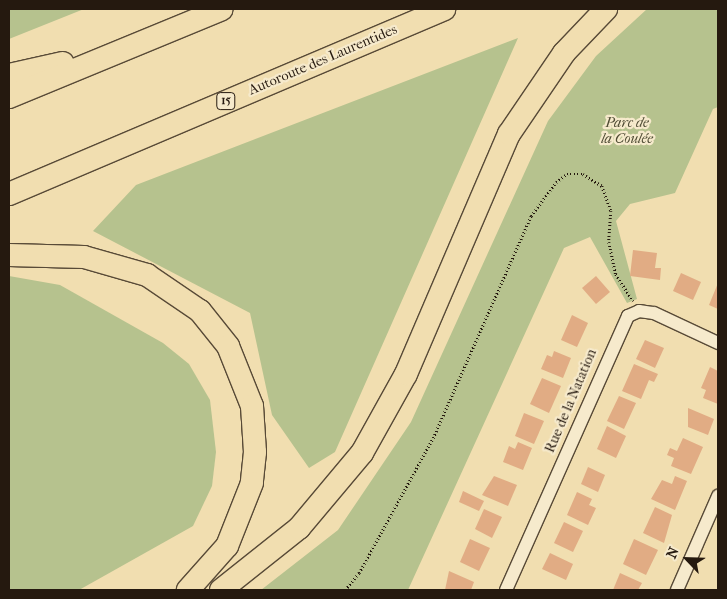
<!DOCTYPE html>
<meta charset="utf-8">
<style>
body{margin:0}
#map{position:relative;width:727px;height:599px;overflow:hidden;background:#f1deb0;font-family:"IM FELL French Canon",serif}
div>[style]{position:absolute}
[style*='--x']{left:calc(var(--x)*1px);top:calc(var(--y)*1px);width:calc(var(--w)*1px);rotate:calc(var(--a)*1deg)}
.green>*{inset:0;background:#b6c28e}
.building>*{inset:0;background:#e1ac84}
.path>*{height:2.5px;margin-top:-1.25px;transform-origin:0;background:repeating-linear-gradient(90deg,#25190f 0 1px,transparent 0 3.5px)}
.roads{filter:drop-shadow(1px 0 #584a37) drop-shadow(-1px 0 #584a37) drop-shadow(0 1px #584a37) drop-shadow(0 -1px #584a37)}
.minor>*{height:12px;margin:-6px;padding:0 6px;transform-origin:6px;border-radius:6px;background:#f6eacc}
.motorway>*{height:22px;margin:-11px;padding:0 11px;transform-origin:11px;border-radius:11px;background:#f1deb0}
span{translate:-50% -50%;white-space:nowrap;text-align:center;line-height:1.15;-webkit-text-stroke:4.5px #f6eacc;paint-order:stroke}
.shield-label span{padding:1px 4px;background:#f6eacc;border:1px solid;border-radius:4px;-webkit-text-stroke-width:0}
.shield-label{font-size:12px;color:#25190f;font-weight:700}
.street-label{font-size:14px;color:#25190f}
.park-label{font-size:14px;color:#504c35;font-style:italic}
.frame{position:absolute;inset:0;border:10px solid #25190f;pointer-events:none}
.north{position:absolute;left:662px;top:534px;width:50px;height:50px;-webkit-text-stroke:4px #f6eacc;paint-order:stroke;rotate:294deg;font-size:14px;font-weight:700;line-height:20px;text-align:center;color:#25190f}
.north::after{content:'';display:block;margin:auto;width:18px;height:22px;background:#25190f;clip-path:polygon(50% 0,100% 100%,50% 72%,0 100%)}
</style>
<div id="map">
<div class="green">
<i style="clip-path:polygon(9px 9px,84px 9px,9px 39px)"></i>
<i style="clip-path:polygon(647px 9px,718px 9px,718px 107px,713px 109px,675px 193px,630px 204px,616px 221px,637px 299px,627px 303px,590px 237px,564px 248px,408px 590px,261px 590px,338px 530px,411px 422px,548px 121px,596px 56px)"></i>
<i style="clip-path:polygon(518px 38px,335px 452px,309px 468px,272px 415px,250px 313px,93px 231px,136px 185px)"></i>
<i style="clip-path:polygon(9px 276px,60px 285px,163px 343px,189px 364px,210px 400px,216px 452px,212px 486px,193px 526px,79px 590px,9px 590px)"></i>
</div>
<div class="building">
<i style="clip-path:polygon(633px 250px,657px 253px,655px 268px,661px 268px,660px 280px,630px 276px)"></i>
<i style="clip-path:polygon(681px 273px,701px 282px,693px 300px,673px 291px)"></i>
<i style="clip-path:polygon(596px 276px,610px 292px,596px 304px,582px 288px)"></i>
<i style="clip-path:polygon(718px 283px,718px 309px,709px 305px)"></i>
<i style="clip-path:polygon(572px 315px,588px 323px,577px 347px,561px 340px)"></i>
<i style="clip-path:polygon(645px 340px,664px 348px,655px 368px,636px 359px)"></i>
<i style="clip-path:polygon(554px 351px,571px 358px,563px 378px,541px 369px,547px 355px,552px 357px)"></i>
<i style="clip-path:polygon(634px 364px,658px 374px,654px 382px,649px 380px,641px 399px,622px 391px)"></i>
<i style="clip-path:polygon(710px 367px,718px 371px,718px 404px,703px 398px,706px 390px,701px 388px)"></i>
<i style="clip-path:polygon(542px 378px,561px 386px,549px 413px,530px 404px)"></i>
<i style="clip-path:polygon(619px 396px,636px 403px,624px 429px,607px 421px)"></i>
<i style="clip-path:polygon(688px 408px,714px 419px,708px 435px,688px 427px)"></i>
<i style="clip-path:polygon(524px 413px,544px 421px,534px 444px,515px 436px)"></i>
<i style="clip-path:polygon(607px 426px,626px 436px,616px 458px,597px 449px)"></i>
<i style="clip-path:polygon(683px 438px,703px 447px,691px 474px,671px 466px,674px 458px,667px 455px,670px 448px,677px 451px)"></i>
<i style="clip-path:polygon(518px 442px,532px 448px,523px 470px,503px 462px,509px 446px,515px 449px)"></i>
<i style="clip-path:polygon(588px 467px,605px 475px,598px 492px,581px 484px)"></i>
<i style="clip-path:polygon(494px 476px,517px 485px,508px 506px,482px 495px)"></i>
<i style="clip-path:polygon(675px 476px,687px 481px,675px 510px,651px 499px,662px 480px,672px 484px)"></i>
<i style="clip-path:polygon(463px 491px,484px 501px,479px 511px,459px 502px)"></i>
<i style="clip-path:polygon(577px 492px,592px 499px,589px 505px,596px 508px,588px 525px,567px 515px)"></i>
<i style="clip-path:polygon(655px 507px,672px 515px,664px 543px,643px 533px)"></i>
<i style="clip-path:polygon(484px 509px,502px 517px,492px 538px,475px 529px)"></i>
<i style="clip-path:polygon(564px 522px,583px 531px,573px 552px,554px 543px)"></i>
<i style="clip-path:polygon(470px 539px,490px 548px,479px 571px,460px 562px)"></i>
<i style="clip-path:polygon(634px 539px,658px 550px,646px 575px,623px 564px)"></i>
<i style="clip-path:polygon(550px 553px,573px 564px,566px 580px,542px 569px)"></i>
<i style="clip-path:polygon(449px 571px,474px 582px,471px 590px,445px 590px)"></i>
<i style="clip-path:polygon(620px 573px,642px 583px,638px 590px,613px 590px)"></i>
</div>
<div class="path">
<i style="--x:345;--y:590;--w:22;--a:-51"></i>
<i style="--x:359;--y:573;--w:154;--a:-61.3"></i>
<i style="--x:433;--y:438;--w:243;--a:-66.2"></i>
<i style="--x:531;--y:216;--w:42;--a:-53.7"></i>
<i style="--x:556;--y:182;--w:14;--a:-36"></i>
<i style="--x:567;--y:174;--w:16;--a:0"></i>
<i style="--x:583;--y:174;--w:22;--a:32"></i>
<i style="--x:602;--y:186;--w:27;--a:70"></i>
<i style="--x:611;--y:211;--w:31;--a:94"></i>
<i style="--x:609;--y:242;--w:33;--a:78"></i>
<i style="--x:616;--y:274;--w:32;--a:58"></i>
</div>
<div class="roads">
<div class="minor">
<i style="--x:506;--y:590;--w:300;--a:-66"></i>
<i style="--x:628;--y:316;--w:12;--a:-24"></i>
<i style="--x:639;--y:311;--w:15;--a:8"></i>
<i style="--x:654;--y:313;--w:71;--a:25.1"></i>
<i style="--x:677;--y:590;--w:103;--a:-66.4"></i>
</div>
<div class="motorway">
<i style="--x:9;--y:75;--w:55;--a:-12.5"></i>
<i style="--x:9;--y:97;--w:230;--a:-22.4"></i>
<i style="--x:9;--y:194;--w:473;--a:-23"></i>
<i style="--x:9;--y:255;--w:75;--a:1.5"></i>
<i style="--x:84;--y:257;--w:66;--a:15.9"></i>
<i style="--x:147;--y:275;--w:64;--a:34.2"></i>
<i style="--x:200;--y:311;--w:45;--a:51.3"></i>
<i style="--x:228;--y:346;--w:65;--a:68.2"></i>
<i style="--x:252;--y:406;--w:46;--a:86.3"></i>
<i style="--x:255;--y:452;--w:31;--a:96"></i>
<i style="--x:252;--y:483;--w:68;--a:111.6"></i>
<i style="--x:227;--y:546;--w:59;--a:131.6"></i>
<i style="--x:221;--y:590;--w:100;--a:-38.5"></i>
<i style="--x:299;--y:528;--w:98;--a:-50"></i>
<i style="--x:362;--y:453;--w:90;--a:-60.9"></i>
<i style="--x:406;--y:374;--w:261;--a:-66.8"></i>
<i style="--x:509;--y:134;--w:98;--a:-55.8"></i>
<i style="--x:564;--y:53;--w:61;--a:-46.3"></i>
</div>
</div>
<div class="shield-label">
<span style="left:226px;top:101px">15</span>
</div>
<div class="street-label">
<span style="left:323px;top:60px;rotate:-23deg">Autoroute des Laurentides</span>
<span style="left:571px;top:401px;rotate:-67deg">Rue de la Natation</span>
</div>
<div class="park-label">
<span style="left:627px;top:131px">Parc de<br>la Coulée</span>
</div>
<div class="frame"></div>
<div class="north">N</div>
</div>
